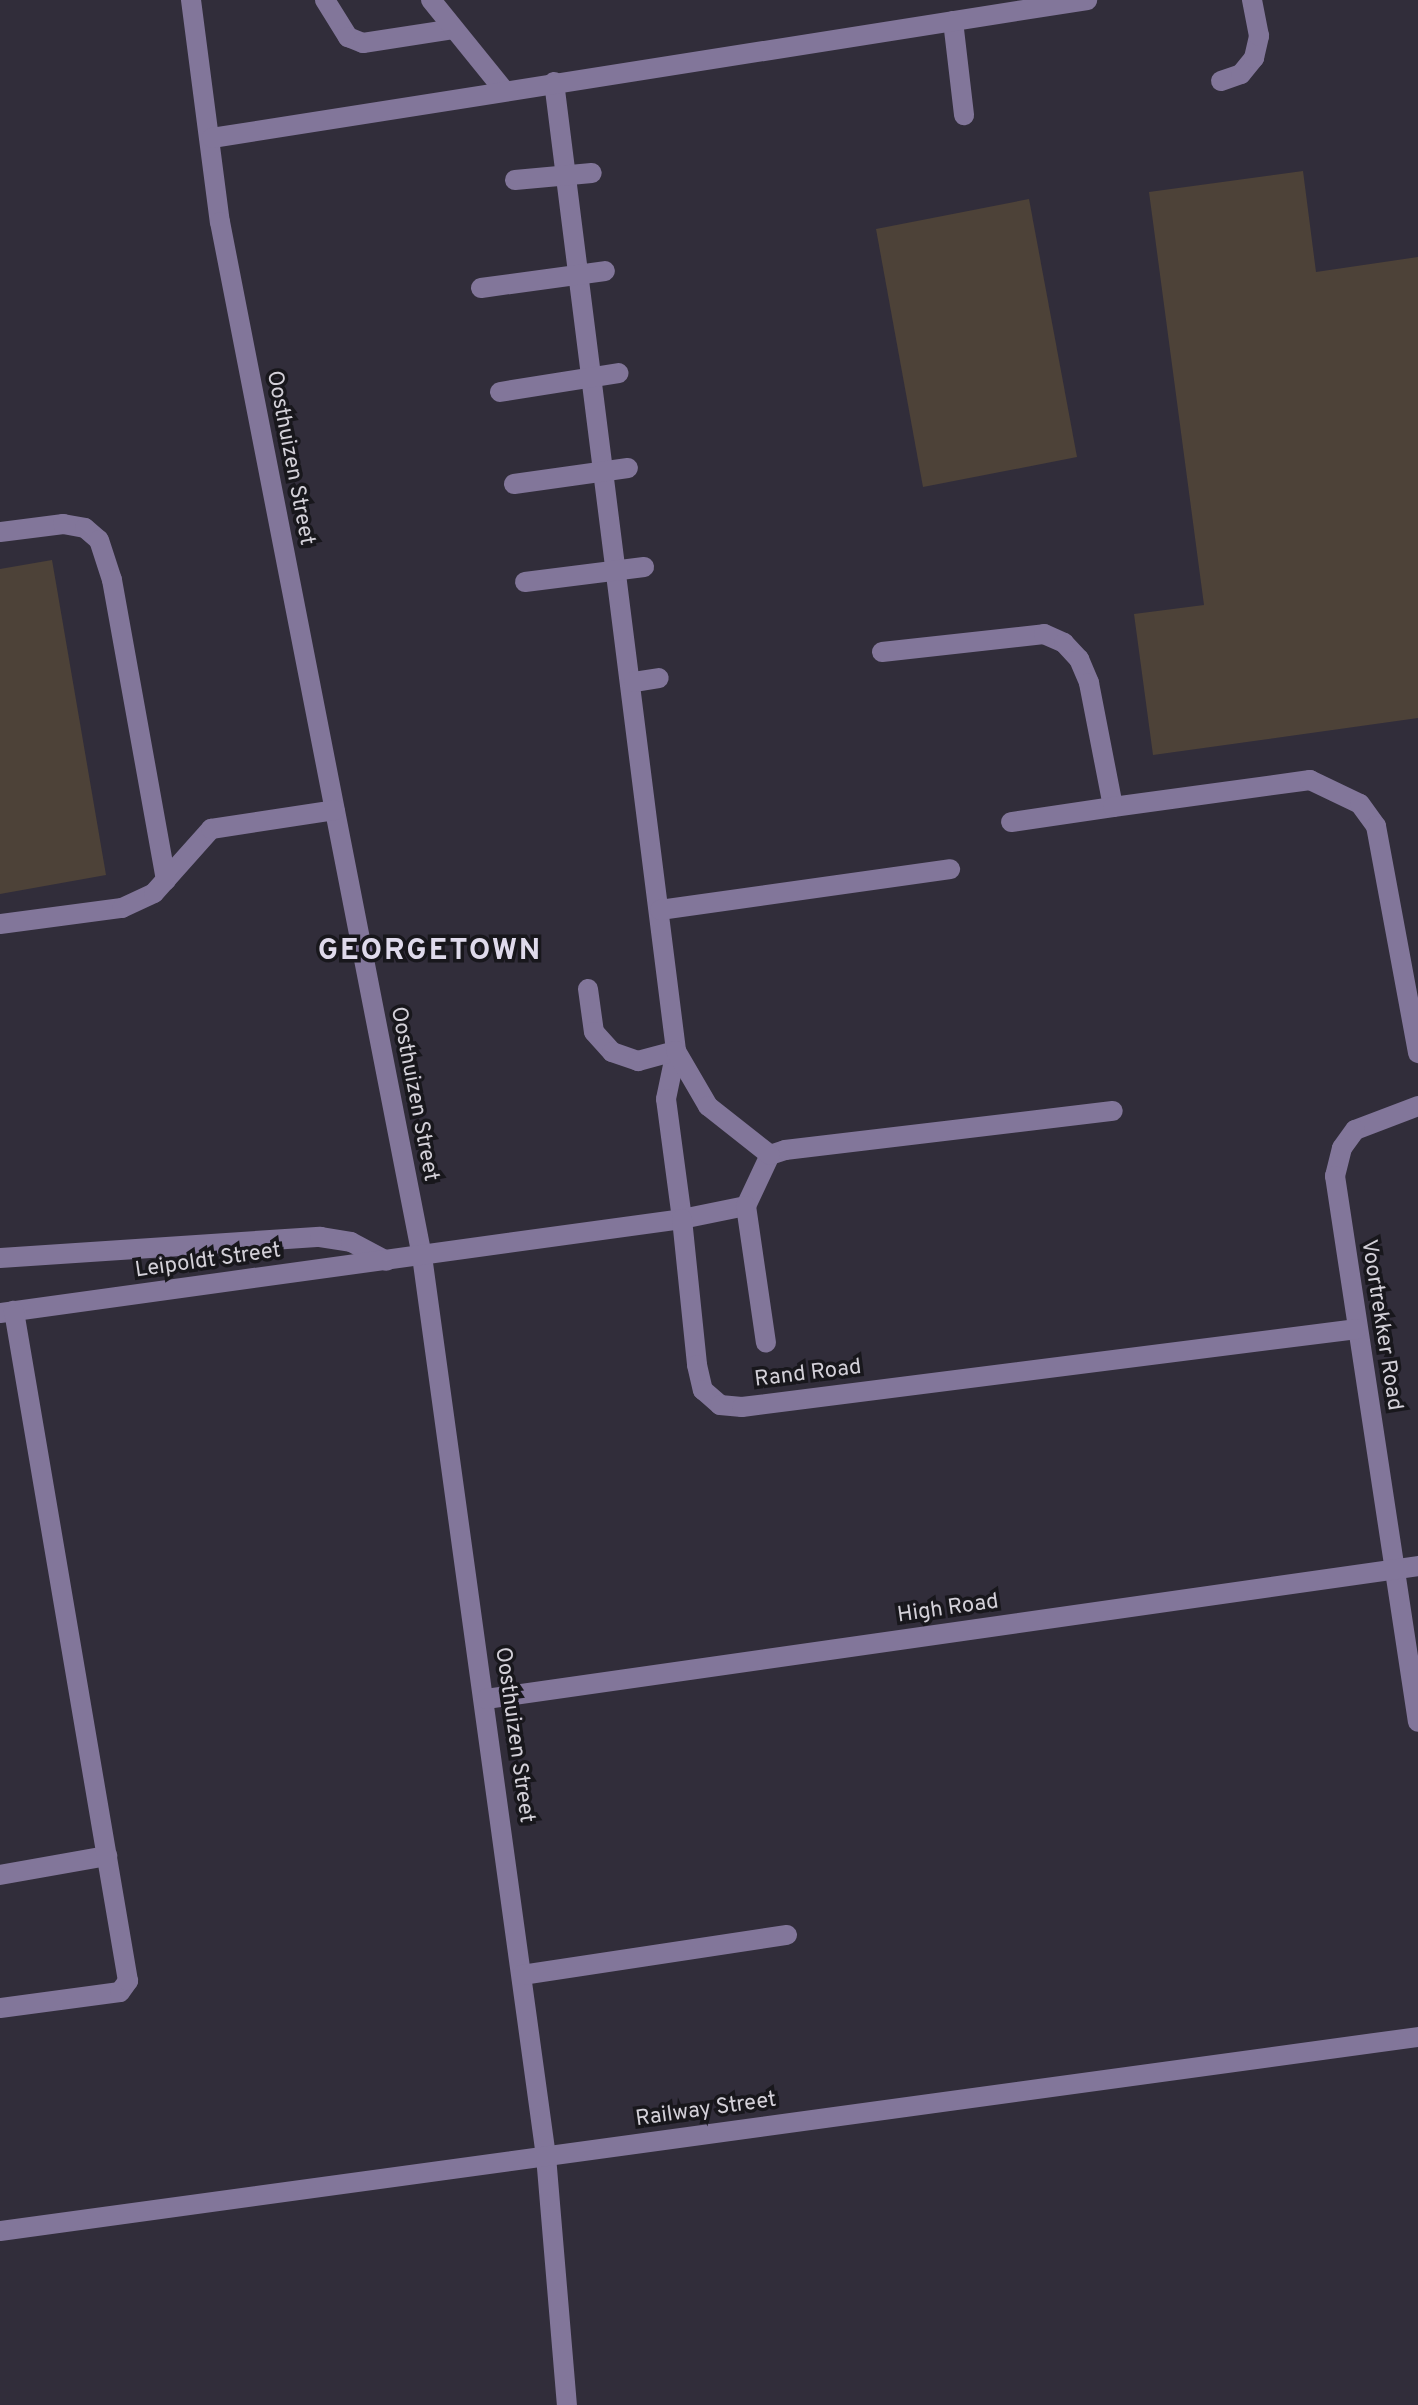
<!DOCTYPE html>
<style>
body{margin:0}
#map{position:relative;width:1418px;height:2405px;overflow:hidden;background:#312d3a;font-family:Overpass,sans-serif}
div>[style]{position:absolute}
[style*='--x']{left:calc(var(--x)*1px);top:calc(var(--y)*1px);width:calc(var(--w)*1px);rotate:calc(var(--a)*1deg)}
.building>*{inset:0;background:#4d4238}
.minor>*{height:20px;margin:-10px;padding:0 10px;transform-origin:10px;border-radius:10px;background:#82769a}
span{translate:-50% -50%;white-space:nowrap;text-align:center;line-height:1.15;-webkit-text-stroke:7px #18171c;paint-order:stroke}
.street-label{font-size:22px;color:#d3d0d8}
.district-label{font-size:30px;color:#dfdaeb;font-weight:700;letter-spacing:2px}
</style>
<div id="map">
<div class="building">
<i style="clip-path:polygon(1303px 171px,1316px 272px,1418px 257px,1418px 718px,1153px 755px,1134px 614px,1204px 605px,1149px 192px)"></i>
<i style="clip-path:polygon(1029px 199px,1077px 457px,923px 487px,876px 229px)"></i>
<i style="clip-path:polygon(52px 560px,106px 875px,0 894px,0 569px)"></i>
</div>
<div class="minor">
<i style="--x:191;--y:0;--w:224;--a:82.6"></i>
<i style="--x:220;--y:222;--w:1054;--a:78.95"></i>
<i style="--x:422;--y:1256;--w:909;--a:82.16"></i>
<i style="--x:546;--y:2156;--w:250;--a:85.2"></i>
<i style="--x:325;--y:0;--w:44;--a:58.1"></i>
<i style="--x:348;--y:37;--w:16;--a:22"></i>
<i style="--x:363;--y:43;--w:91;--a:-8.8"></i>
<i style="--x:431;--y:0;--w:116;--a:51"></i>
<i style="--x:953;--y:21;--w:95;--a:83.3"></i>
<i style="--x:1221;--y:81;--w:21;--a:-19"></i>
<i style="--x:1241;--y:74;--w:21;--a:-51"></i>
<i style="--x:1254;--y:58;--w:23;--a:-77"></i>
<i style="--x:1259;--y:36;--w:37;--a:-101"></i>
<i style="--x:554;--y:82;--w:977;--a:82.82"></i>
<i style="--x:676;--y:1051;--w:49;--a:101.8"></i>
<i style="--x:666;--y:1099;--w:121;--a:82.4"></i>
<i style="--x:682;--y:1219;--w:65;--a:-11.5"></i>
<i style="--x:746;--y:1206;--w:56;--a:-64.8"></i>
<i style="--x:770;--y:1155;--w:16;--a:-18"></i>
<i style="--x:785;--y:1150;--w:330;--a:-6.8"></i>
<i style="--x:212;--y:138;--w:886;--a:-8.96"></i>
<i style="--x:515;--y:180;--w:77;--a:-5.2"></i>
<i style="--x:481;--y:288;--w:125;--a:-7.8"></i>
<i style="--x:500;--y:392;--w:120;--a:-9.1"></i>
<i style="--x:514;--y:484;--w:115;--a:-8"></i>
<i style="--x:0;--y:532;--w:64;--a:-7.2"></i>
<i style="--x:63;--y:524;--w:22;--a:10"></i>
<i style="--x:85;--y:528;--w:18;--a:41"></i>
<i style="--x:99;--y:540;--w:42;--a:72"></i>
<i style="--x:112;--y:580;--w:305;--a:79.8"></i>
<i style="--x:525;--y:582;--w:120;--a:-7.2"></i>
<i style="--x:882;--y:652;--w:163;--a:-6.3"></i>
<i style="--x:1044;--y:634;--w:22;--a:24"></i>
<i style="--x:1064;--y:643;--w:22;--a:47"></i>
<i style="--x:1079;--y:659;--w:26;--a:67"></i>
<i style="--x:1089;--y:683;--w:126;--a:79"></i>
<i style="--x:1113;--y:807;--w:103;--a:171.6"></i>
<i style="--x:634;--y:682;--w:25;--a:-9"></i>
<i style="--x:1113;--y:807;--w:199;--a:-7.8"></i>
<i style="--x:1310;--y:780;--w:55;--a:25.6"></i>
<i style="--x:1360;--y:804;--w:27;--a:54"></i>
<i style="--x:1376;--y:826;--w:231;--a:79.5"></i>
<i style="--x:660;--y:910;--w:293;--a:-8"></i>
<i style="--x:0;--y:924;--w:123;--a:-7.5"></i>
<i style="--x:122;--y:908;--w:35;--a:-25"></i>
<i style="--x:154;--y:893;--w:86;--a:-48.3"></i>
<i style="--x:211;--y:829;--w:125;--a:-8.7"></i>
<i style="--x:588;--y:989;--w:43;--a:82.1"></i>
<i style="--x:594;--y:1032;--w:27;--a:48"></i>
<i style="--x:612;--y:1052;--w:28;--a:19"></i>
<i style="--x:638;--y:1061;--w:39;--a:-15"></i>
<i style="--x:676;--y:1051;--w:64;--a:59.8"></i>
<i style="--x:708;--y:1106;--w:79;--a:38.3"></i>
<i style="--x:1418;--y:1106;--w:67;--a:159.1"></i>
<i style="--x:1355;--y:1130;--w:22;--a:126"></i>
<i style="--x:1342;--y:1148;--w:29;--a:104"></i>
<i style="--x:1335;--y:1176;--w:552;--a:81.36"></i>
<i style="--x:746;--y:1206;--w:138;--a:81.7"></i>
<i style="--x:0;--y:1258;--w:321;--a:-3.8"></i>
<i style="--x:320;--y:1237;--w:31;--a:9"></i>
<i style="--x:351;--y:1242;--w:40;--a:28"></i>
<i style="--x:0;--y:1313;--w:688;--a:-7.85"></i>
<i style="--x:682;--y:1219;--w:147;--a:84.1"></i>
<i style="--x:697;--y:1365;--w:26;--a:77"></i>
<i style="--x:703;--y:1390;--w:23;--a:41"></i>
<i style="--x:720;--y:1405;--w:22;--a:5"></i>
<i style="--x:742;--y:1407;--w:620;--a:-7.23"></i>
<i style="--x:486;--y:1699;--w:941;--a:-8.12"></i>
<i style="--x:0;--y:1875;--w:109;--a:-10.1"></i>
<i style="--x:522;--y:1975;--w:268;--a:-8.6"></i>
<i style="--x:0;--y:2008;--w:121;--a:-7.6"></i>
<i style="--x:120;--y:1992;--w:14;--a:-54"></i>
<i style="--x:128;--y:1981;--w:680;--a:-99.66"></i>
<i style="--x:0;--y:2231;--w:1431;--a:-7.79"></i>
</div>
<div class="street-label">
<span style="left:290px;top:458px;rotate:79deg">Oosthuizen Street</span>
<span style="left:414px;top:1094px;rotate:79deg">Oosthuizen Street</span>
<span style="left:208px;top:1261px;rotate:-8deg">Leipoldt Street</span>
<span style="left:1381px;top:1325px;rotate:81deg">Voortrekker Road</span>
<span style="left:808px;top:1374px;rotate:-7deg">Rand Road</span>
<span style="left:948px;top:1609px;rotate:-8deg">High Road</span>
<span style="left:514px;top:1735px;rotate:82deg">Oosthuizen Street</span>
<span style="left:706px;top:2110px;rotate:-8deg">Railway Street</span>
</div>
<div class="district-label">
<span style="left:430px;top:952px">GEORGETOWN</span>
</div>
</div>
